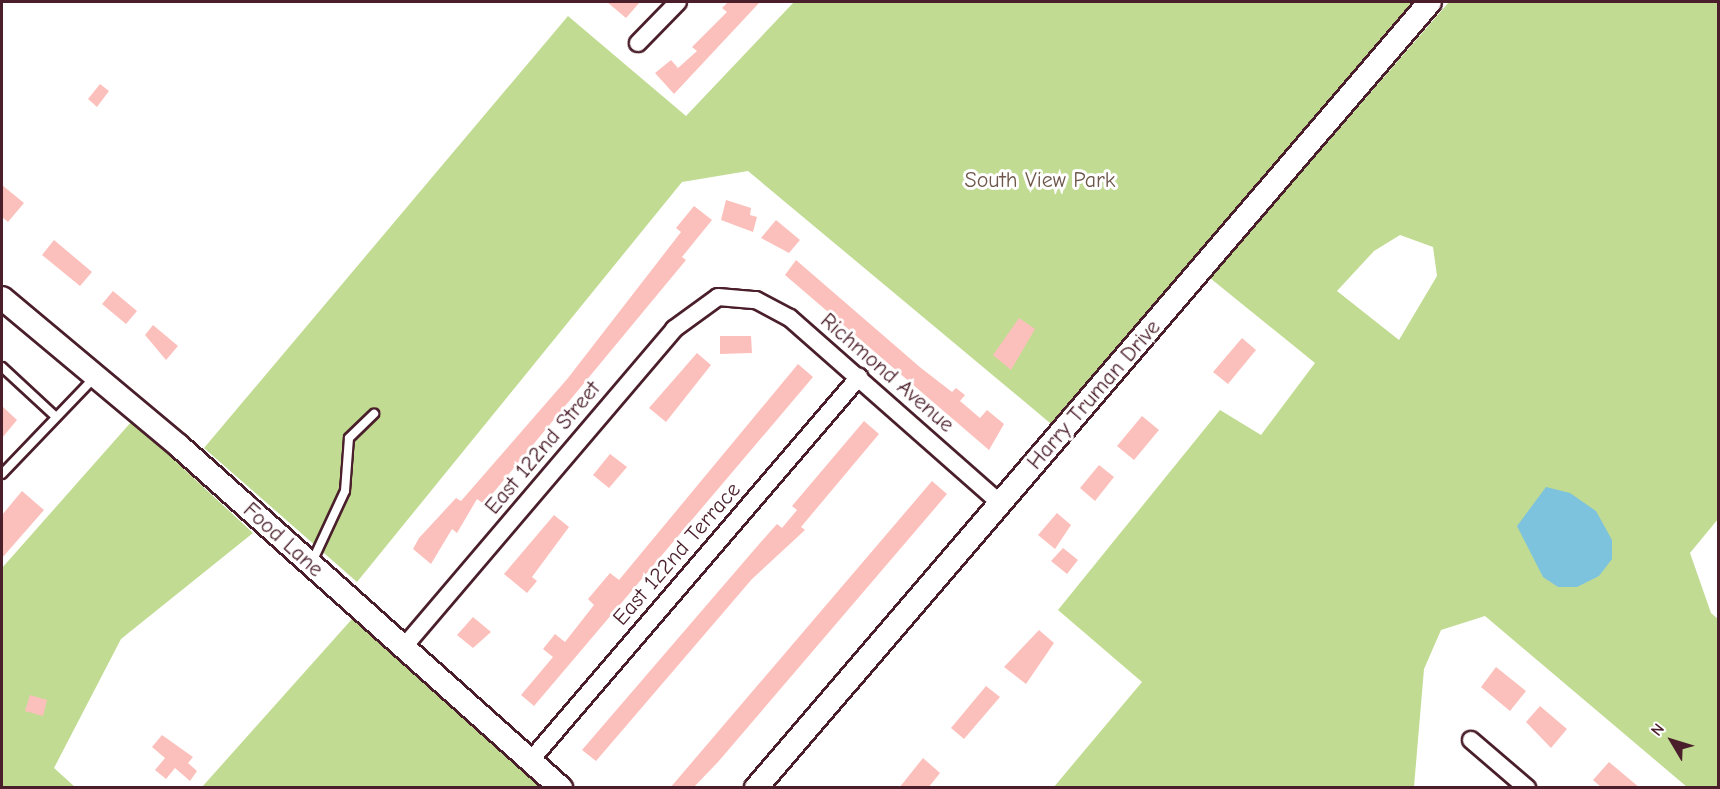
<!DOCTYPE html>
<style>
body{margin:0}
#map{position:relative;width:1720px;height:789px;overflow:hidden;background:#fff;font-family:"Comic Neue",sans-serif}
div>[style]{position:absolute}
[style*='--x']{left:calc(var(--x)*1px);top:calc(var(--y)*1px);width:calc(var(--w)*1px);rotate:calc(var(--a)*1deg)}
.green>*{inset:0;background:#c1db92}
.water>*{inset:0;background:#7dc3de}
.building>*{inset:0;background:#fcc0bc}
.roads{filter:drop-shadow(2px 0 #4a1f2b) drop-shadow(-2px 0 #4a1f2b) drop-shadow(0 2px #4a1f2b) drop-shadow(0 -2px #4a1f2b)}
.lane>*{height:8px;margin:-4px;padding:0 4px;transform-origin:4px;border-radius:4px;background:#fff}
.street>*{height:16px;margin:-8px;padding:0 8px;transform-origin:8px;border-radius:8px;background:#fff}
.secondary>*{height:22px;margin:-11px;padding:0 11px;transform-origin:11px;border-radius:11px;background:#fff}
span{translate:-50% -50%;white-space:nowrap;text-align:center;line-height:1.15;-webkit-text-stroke:6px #fff;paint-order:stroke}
.park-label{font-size:22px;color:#6e574a}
.street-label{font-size:22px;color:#4a1f2b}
.frame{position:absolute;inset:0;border:3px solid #4a1f2b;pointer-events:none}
.north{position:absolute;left:1642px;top:711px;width:60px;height:60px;-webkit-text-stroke:4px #fff;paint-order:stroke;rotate:308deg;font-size:16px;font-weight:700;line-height:24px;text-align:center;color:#4a1f2b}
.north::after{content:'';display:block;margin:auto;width:21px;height:27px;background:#4a1f2b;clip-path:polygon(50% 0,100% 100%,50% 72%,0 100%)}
</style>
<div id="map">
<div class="green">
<i style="clip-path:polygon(794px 2px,1430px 2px,1062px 433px,748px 171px,682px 182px,357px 582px,204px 448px,568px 16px,686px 116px)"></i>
<i style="clip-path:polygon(evenodd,1449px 2px,1718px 2px,1718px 519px,1690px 553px,1711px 613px,1718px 619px,1718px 787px,1687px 787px,1485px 616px,1441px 630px,1424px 669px,1414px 787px,1053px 788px,1142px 682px,1058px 610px,1220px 410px,1261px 435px,1315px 363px,1210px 278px,1449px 2px,1400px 235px,1433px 247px,1437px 276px,1399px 340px,1337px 291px,1374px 251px,1400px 235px)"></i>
<i style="clip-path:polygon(132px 421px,253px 533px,121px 639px,54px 768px,75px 787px,2px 788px,2px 568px)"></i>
<i style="clip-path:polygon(352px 619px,541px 787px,202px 787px)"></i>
</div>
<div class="water">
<i style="clip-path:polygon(1546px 487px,1570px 493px,1596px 511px,1612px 540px,1612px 559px,1599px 576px,1577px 587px,1558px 587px,1543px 577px,1517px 526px)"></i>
</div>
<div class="building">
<i style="clip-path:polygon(607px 2px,640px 2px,626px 18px)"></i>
<i style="clip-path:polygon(728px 2px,760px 2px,674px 94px,655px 73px,671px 60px,678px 68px,697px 51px,692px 47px,727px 12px,722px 8px)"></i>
<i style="clip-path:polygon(100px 84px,109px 91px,97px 107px,88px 99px)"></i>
<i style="clip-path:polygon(2px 185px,24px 203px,8px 222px,2px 217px)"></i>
<i style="clip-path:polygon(726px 200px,751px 208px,750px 215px,757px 217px,753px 232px,721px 220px)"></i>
<i style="clip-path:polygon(694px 206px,712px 220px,682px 257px,686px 260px,484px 504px,477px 499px,457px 533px,452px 529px,431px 564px,413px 549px,419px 538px,456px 498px,461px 501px,568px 378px,681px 232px,676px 228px)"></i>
<i style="clip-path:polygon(776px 220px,800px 240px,789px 253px,761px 238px)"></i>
<i style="clip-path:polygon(54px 240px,92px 272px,80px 286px,42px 255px)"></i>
<i style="clip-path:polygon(796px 260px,921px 368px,952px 392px,956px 388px,965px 395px,960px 401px,980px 418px,987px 410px,1004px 424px,989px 450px,785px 275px)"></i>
<i style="clip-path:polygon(113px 291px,137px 311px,126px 324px,102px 304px)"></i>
<i style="clip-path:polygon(1019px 318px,1035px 329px,1011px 370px,993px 355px)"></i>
<i style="clip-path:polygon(153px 325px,178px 346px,166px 360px,145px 335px)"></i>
<i style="clip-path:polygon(720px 336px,751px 336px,752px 353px,720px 354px)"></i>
<i style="clip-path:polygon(1242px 338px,1256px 350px,1228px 384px,1213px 372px)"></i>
<i style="clip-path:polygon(697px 353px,711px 365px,666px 422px,649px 408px)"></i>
<i style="clip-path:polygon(798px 364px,813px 377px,534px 706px,521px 695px,553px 657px,543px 649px,555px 634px,565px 642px,594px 605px,588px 599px,610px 573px,619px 580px)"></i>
<i style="clip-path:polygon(2px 406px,17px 420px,2px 438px)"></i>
<i style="clip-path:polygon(1142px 416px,1159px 430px,1134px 460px,1117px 446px)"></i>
<i style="clip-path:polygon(864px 421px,879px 434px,801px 527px,805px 530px,752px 579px,596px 761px,582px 750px,760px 543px,777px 524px,782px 528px,797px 510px,792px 506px)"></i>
<i style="clip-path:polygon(610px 454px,627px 467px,609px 488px,593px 475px)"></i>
<i style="clip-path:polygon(1099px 465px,1114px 477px,1095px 501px,1080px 488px)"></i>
<i style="clip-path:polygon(932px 481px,947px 494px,930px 514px,718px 762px,693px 788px,670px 788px)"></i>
<i style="clip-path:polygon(22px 491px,44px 510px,2px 558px,2px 515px)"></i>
<i style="clip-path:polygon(1057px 513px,1071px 525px,1055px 549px,1038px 535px)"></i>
<i style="clip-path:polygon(554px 515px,569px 527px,532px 577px,537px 581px,527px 593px,504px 574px)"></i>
<i style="clip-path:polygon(1063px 548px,1078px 560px,1067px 574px,1051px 561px)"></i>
<i style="clip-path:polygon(473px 617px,491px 632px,473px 648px,457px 635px)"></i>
<i style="clip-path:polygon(1039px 630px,1054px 643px,1026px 684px,1004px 667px)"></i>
<i style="clip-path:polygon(1496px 667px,1526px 691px,1510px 711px,1481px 687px)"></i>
<i style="clip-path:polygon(986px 686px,1000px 697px,964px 739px,951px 728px)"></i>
<i style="clip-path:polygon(30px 695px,47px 700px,43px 716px,25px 711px)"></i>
<i style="clip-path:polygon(1540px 706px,1567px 729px,1551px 748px,1526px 722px)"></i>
<i style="clip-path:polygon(162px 735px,193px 757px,188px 763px,197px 771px,190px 781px,175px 768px,166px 779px,155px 770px,165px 758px,152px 747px)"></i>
<i style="clip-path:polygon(923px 758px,940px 773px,928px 788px,899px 788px)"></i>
<i style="clip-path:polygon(1609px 762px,1640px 788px,1602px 788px,1593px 780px)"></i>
</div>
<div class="roads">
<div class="lane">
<i style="--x:2;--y:367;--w:72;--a:42.8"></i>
<i style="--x:2;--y:474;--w:134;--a:-46.2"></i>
<i style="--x:312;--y:562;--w:78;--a:-65.1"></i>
<i style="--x:345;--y:491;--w:53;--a:-85.7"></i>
<i style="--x:349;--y:438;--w:35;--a:-44"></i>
</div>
<div class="street">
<i style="--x:638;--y:43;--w:57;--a:-45.7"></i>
<i style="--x:402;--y:649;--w:420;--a:-49.6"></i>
<i style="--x:674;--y:329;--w:54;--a:-36"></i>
<i style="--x:718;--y:297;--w:38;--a:5"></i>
<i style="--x:756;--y:300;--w:38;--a:28"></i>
<i style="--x:790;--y:318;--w:281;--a:41.4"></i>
<i style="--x:1471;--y:740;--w:74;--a:40.6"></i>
<i style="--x:530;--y:761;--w:506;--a:-49.41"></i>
</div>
<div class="secondary">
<i style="--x:2;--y:298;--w:231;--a:39.9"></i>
<i style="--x:179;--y:446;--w:513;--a:41.84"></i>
<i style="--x:756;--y:788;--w:1035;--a:-49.39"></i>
</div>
</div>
<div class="park-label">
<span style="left:1040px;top:181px">South View Park</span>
</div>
<div class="street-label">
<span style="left:887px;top:373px;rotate:41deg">Richmond Avenue</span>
<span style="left:1094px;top:395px;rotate:-49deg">Harry Truman Drive</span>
<span style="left:543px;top:448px;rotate:-50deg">East 122nd Street</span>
<span style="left:283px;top:540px;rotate:42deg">Food Lane</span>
<span style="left:677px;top:554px;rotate:-49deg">East 122nd Terrace</span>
</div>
<div class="frame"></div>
<div class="north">N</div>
</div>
